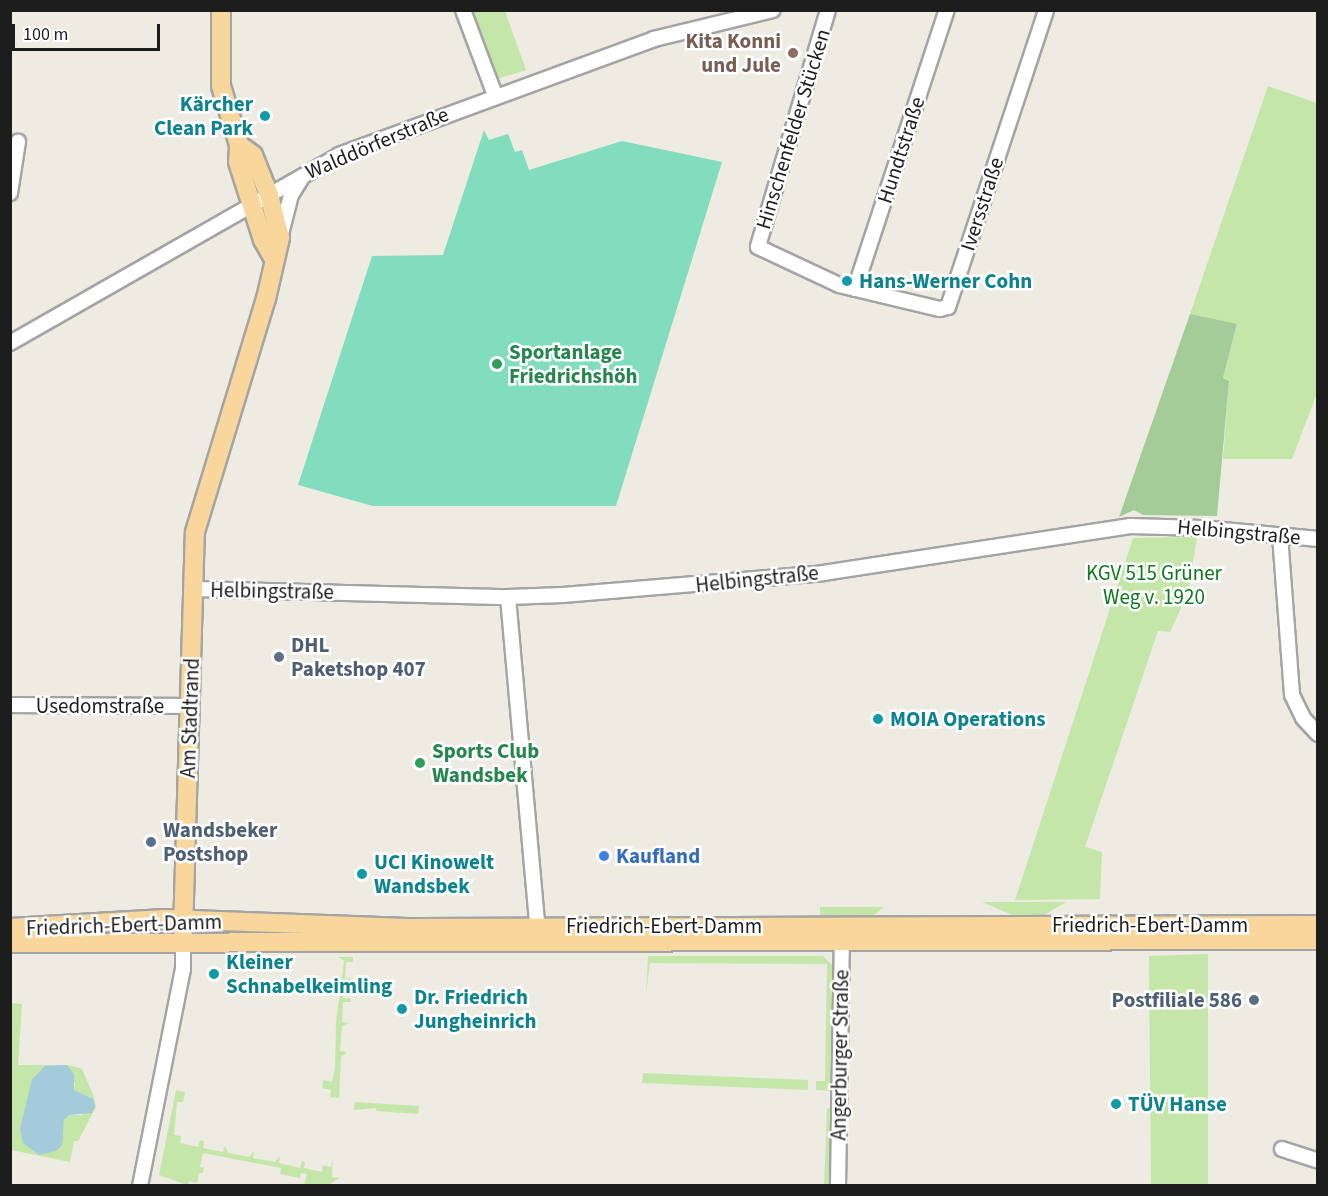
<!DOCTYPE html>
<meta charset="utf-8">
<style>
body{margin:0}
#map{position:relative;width:1328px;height:1196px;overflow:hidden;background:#eeebe3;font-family:"Source Sans 3",sans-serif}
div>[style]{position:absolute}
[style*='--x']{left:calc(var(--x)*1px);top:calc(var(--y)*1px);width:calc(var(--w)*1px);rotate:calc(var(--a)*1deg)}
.grass>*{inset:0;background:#c4e7a9}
.forest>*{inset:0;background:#a4cc98}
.pitch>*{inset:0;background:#82dcbe}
.water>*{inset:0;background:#a4cbdb}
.roads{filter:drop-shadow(2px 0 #a4a4a4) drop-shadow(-2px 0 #a4a4a4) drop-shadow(0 2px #a4a4a4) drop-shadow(0 -2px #a4a4a4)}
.minor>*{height:14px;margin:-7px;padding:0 7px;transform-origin:7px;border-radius:7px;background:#fff}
.major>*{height:18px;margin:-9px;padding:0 9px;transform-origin:9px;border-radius:9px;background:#f9d79c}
.dots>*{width:16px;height:16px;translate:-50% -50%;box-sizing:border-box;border:3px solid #fff;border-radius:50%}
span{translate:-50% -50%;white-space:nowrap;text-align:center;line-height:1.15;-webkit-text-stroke:5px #fff;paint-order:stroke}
.education-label{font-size:21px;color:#785e54;font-weight:700}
.right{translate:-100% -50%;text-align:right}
.culture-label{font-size:21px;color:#0d838f;font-weight:700}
.left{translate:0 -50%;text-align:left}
.street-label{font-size:21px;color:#1d1d1d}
.leisure-label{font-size:21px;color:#27864d;font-weight:700}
.park-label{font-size:21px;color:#0e781d}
.service-label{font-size:21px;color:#4e5e75;font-weight:700}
.shop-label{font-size:21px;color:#366cbe;font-weight:700}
.frame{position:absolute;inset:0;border:12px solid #1d1d1d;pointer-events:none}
.scale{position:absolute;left:12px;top:24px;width:148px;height:27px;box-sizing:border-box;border:3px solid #1d1d1d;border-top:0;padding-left:8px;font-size:18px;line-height:21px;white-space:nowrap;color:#1d1d1d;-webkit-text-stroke:4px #fff;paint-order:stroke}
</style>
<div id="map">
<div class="grass">
<i style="clip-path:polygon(471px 11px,505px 11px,526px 70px,494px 80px)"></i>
<i style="clip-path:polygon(1268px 86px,1317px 103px,1317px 393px,1292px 459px,1223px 459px,1229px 381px,1223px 378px,1237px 325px,1190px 314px)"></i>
<i style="clip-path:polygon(1197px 537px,1188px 593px,1170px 632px,1158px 631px,1085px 847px,1102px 852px,1100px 899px,1015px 900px,1133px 538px)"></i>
<i style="clip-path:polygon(982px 902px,1066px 902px,1039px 918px,1019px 918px)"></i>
<i style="clip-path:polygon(820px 907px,884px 907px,870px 918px,820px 915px)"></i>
<i style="clip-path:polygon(1208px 954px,1208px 1185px,1151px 1185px,1149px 956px)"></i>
<i style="clip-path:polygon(648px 956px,823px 956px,834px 967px,833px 1091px,816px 1090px,816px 1081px,825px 1081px,827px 964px,650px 963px,646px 996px)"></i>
<i style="clip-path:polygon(338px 957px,353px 957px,353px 962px,346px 962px,345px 978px,352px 979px,352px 983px,344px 983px,343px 998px,351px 999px,351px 1002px,343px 1002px,342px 1022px,349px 1023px,342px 1026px,340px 1051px,347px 1052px,341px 1057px,339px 1098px,330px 1097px,331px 1090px,322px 1088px,323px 1080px,332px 1082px,335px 1068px,336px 1022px,344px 961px)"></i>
<i style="clip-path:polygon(evenodd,11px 1003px,22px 1004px,18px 1065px,69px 1065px,82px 1069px,94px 1097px,96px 1107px,78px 1141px,74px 1141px,70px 1162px,11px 1150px,11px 1003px,32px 1079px,75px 1083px,74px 1090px,93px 1099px,82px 1115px,69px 1115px,64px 1120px,62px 1129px,30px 1087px,32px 1079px)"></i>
<i style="clip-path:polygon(643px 1073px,808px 1080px,808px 1090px,642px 1083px)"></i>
<i style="clip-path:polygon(176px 1090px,185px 1092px,183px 1102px,177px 1102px,174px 1135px,181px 1136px,180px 1143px,198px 1147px,200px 1140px,204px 1141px,203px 1148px,223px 1152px,225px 1145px,228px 1153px,249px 1157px,254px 1151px,253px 1158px,275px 1162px,280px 1156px,279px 1163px,300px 1168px,302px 1161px,305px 1162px,304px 1168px,322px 1172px,323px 1165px,331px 1167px,333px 1159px,332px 1177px,340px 1178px,328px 1185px,304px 1185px,307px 1174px,301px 1173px,300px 1178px,280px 1174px,281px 1168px,203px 1153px,200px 1167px,204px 1168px,203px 1173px,199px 1173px,197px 1183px,190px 1181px,187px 1185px,159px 1175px)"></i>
<i style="clip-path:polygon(355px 1102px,419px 1106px,418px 1114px,376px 1111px,376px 1108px,354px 1110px)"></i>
<i style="clip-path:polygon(833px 1106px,830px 1185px,824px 1186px,827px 1109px)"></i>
</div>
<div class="forest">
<i style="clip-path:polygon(1190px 314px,1237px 324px,1223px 378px,1229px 381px,1217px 516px,1143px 515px,1134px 510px,1119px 517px)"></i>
</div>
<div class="pitch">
<i style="clip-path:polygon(484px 130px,489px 140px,508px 134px,515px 152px,522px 150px,529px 170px,622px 141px,722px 162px,616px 506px,373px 506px,298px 485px,372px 256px,443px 255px)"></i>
</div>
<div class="water">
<i style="clip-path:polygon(67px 1065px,74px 1074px,74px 1090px,93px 1099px,95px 1107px,92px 1113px,69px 1115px,64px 1120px,62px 1145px,56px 1151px,39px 1155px,23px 1143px,20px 1129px,32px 1079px,45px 1066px)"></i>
</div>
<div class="roads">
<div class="minor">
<i style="--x:463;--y:10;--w:91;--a:69.4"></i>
<i style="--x:828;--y:10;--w:247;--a:106.5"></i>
<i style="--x:758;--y:247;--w:89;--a:25.1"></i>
<i style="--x:839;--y:285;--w:104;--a:13.4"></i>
<i style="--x:940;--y:309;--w:8;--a:-14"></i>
<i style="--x:948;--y:307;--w:313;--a:-71.7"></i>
<i style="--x:10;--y:193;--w:52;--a:-81.1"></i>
<i style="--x:280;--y:238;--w:44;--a:-75.7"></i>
<i style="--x:291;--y:195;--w:22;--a:-58"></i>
<i style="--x:855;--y:289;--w:294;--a:-71.8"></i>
<i style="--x:10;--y:343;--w:379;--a:-29.7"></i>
<i style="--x:339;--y:155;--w:336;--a:-20.2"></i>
<i style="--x:654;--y:39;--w:122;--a:-13.7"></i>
<i style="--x:1280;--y:535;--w:160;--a:85.7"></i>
<i style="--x:1292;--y:695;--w:25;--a:64"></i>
<i style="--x:1303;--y:718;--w:22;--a:47"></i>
<i style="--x:193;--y:589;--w:315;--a:1.5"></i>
<i style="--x:508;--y:597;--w:55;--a:-2.1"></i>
<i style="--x:563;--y:595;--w:261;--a:-4.8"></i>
<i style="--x:823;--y:573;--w:311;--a:-8.7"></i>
<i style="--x:1130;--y:526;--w:72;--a:1.6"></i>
<i style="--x:1202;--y:528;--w:117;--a:5.4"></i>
<i style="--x:508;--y:597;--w:339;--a:84.9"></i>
<i style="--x:10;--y:705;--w:180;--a:0.3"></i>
<i style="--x:1282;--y:1149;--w:38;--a:18"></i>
<i style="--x:140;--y:1186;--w:221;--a:-78.8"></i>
<i style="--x:183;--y:969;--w:27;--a:-90"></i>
<i style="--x:838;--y:1186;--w:253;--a:-89.1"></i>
</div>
<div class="major">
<i style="--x:221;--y:10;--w:76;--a:90"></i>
<i style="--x:221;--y:86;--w:62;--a:73"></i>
<i style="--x:239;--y:145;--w:17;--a:93"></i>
<i style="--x:238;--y:162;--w:82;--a:72.2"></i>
<i style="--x:263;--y:240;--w:20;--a:60"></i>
<i style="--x:10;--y:928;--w:155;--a:-3.3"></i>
<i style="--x:165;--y:919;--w:249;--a:2.1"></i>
<i style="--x:414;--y:928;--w:904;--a:-0.19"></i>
<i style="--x:183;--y:932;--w:400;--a:-88.3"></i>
<i style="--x:195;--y:532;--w:244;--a:-73.1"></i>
<i style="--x:266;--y:299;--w:63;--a:-77.1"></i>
<i style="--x:280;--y:238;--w:44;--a:-104.3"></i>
<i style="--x:269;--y:195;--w:43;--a:-111.8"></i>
<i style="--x:253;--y:155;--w:17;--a:-144"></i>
<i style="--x:10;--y:943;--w:1308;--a:-0.13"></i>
</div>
</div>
<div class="dots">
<i style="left:793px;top:53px;background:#8d6e63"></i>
<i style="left:265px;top:116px;background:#0f9aa8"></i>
<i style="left:847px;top:281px;background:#0f9aa8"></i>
<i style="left:497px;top:364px;background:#2e9e5b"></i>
<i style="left:279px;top:657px;background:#5c6f8a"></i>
<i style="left:878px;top:719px;background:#0f9aa8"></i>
<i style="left:420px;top:763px;background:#2e9e5b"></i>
<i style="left:151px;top:842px;background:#5c6f8a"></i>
<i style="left:604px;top:856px;background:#3f7fe0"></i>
<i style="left:362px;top:874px;background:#0f9aa8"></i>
<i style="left:214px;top:974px;background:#0f9aa8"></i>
<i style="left:1254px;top:1000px;background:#5c6f8a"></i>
<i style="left:402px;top:1009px;background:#0f9aa8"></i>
<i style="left:1116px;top:1104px;background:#0f9aa8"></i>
</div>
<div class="education-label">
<span class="right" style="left:781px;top:53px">Kita Konni<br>und Jule</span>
</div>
<div class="culture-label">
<span class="right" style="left:253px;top:116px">Kärcher<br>Clean Park</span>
<span class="left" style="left:859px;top:281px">Hans-Werner Cohn</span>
<span class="left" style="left:890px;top:719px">MOIA Operations</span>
<span class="left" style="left:374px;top:874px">UCI Kinowelt<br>Wandsbek</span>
<span class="left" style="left:226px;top:974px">Kleiner<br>Schnabelkeimling</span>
<span class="left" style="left:414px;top:1009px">Dr. Friedrich<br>Jungheinrich</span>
<span class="left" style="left:1128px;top:1104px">TÜV Hanse</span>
</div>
<div class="street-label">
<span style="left:793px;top:129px;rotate:-73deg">Hinschenfelder Stücken</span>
<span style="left:377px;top:143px;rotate:-23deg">Walddörferstraße</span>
<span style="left:901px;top:150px;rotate:-72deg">Hundtstraße</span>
<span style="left:982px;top:204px;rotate:-72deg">Iversstraße</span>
<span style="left:1239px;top:532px;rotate:5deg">Helbingstraße</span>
<span style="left:757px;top:579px;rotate:-6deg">Helbingstraße</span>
<span style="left:272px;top:591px;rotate:1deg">Helbingstraße</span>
<span style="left:100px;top:706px">Usedomstraße</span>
<span style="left:190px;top:718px;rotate:-88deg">Am Stadtrand</span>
<span style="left:124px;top:925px;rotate:-2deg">Friedrich-Ebert-Damm</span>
<span style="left:1150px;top:925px">Friedrich-Ebert-Damm</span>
<span style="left:664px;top:926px">Friedrich-Ebert-Damm</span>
<span style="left:840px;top:1055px;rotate:-89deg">Angerburger Straße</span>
</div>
<div class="leisure-label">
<span class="left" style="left:509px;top:364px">Sportanlage<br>Friedrichshöh</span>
<span class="left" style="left:432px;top:763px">Sports Club<br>Wandsbek</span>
</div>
<div class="park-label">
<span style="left:1154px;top:585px">KGV 515 Grüner<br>Weg v. 1920</span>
</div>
<div class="service-label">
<span class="left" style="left:291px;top:657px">DHL<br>Paketshop 407</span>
<span class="left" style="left:163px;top:842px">Wandsbeker<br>Postshop</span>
<span class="right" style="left:1242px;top:1000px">Postfiliale 586</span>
</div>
<div class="shop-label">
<span class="left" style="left:616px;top:856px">Kaufland</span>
</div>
<div class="frame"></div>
<div class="scale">100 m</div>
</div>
